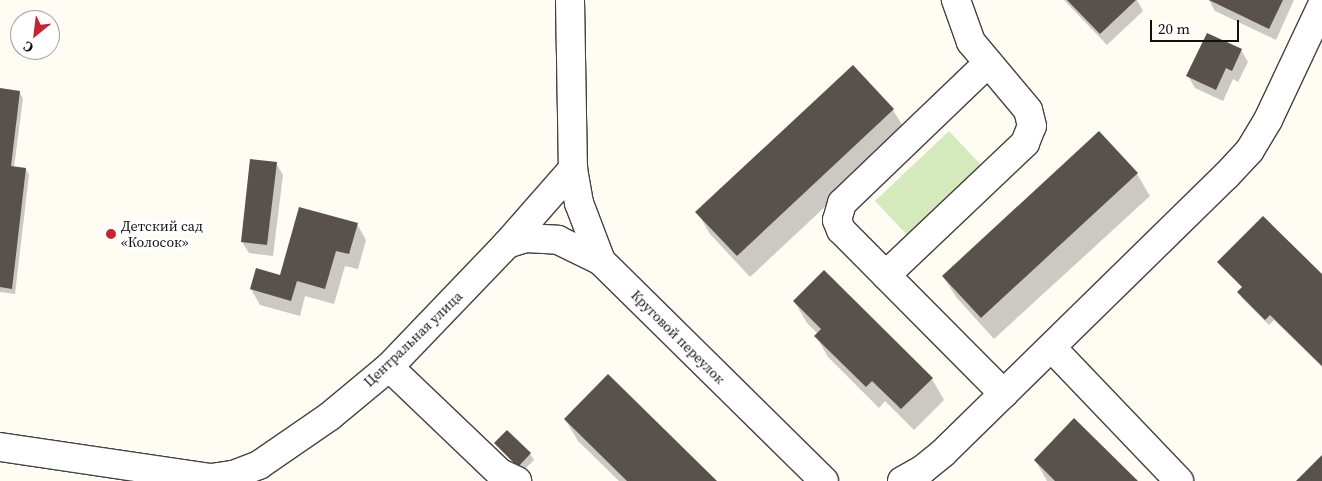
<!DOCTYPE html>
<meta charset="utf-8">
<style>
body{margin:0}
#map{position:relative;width:1322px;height:481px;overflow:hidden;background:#fffcf3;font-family:"Source Serif 4",serif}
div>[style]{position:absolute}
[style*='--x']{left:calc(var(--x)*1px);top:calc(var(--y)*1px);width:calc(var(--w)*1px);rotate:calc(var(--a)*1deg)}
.green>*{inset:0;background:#d5eabc}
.shadow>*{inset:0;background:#0003}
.building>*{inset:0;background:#59514c}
.roads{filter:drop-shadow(1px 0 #434343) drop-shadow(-1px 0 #434343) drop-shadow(0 1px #434343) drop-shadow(0 -1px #434343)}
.minor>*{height:28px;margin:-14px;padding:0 14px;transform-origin:14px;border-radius:14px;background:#fff}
.dots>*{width:14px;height:14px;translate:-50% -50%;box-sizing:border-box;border:2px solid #fff;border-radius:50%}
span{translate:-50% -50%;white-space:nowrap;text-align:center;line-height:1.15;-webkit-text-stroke:5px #fff;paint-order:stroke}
.poi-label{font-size:14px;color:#101010}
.left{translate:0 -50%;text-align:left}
.street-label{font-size:14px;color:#101010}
.north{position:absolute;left:10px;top:10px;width:50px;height:50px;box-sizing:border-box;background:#fff;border:1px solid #9f9f9f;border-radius:50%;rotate:209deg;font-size:14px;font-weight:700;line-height:20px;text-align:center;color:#101010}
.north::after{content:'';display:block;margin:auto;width:18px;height:22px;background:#c12631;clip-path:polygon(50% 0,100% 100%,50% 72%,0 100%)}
.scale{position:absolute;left:1150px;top:20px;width:89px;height:22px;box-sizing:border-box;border:2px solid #101010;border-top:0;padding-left:6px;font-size:15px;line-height:18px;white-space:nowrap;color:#101010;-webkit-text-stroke:4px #fff;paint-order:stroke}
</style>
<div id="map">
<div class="green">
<i style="clip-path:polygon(949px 131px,983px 167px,909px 237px,875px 201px)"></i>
</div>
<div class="shadow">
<i style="clip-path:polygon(1064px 0,1137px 0,1143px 11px,1107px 45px)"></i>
<i style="clip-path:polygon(1209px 0,1294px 0,1276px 40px,1215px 11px)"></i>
<i style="clip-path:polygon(1241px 50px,1248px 62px,1238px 82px,1233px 79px,1223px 101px,1195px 88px,1188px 76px)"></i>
<i style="clip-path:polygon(852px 66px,893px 110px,906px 131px,750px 277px,710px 234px,697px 212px)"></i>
<i style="clip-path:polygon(0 90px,19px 92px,23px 98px,14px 168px,26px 169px,29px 175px,15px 294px,0 292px)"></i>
<i style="clip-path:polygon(1099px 133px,1137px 174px,1150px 196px,994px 339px,956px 297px,943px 276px)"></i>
<i style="clip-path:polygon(276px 163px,283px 175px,273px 256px,249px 253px,242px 242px)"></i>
<i style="clip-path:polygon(357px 224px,366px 240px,358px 269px,345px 266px,334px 304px,305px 296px,300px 316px,260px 305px,251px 289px,257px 270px,281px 276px)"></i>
<i style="clip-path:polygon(1219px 262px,1322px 275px,1322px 367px,1274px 320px,1269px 325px,1242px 298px,1239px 292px,1243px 288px)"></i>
<i style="clip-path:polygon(794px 301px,932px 379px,944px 400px,914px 430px,885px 401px,879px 408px,828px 357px,816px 336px,818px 334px,807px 323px)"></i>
<i style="clip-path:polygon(565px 419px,716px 481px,619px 481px,578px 441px)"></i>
<i style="clip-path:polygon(496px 444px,530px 454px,534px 460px,522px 472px)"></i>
<i style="clip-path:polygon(1035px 460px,1137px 481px,1047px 481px)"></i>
</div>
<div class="building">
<i style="clip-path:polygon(1067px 0,1136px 0,1100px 34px)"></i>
<i style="clip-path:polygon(1209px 0,1283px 0,1269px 29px)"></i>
<i style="clip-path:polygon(1207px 33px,1242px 49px,1232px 71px,1226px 68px,1216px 90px,1186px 76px)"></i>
<i style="clip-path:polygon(853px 65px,894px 109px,737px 256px,695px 212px)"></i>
<i style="clip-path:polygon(0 88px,20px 91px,11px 166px,26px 168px,12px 289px,0 287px)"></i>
<i style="clip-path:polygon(1099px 131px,1138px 173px,981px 318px,942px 276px)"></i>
<i style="clip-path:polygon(250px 159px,277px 162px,267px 245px,241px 242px)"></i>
<i style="clip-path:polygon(299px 207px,358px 223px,349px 254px,336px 251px,325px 289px,297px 281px,291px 301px,250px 289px,256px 268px,280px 275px)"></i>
<i style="clip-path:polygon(1263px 216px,1322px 274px,1322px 366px,1270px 315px,1265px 320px,1237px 292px,1242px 287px,1217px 262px)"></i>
<i style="clip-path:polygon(824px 270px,933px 378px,901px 409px,872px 381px,866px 387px,814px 336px,821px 329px,793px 301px)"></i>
<i style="clip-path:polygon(608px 374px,717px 481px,627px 481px,564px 419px)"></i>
<i style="clip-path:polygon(1074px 418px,1138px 481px,1055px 481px,1034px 460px)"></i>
<i style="clip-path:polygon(507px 430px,531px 453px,518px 467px,494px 443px)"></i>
<i style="clip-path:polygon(1322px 455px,1322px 481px,1296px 481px)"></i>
</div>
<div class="roads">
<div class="minor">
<i style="--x:570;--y:0;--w:169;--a:89"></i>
<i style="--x:573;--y:169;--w:35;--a:80"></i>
<i style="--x:579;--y:203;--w:62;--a:69.2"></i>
<i style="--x:601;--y:261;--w:313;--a:44.6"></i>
<i style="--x:988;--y:63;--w:202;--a:136.2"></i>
<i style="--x:842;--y:203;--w:18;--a:106"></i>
<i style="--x:837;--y:220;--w:11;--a:68"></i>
<i style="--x:841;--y:230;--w:231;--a:45.2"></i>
<i style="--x:507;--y:244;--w:19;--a:-18"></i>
<i style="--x:525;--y:238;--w:33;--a:3"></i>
<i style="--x:558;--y:240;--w:48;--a:26"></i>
<i style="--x:886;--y:275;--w:192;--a:-43.5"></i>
<i style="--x:1025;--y:143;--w:18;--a:-68"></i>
<i style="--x:1032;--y:126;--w:16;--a:-104"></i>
<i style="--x:1028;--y:110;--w:89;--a:-130"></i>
<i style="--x:971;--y:42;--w:45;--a:-109.7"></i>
<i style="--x:1052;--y:348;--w:184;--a:46.3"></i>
<i style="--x:389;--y:367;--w:153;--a:43.7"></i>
<i style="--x:500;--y:473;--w:19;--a:25"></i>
<i style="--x:0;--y:447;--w:213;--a:8.4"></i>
<i style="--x:211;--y:478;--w:22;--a:-8"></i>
<i style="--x:233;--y:475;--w:28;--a:-21"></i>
<i style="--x:259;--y:465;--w:86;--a:-34.6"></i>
<i style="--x:330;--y:416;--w:77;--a:-39.7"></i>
<i style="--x:389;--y:367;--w:170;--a:-46.2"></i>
<i style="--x:507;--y:244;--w:100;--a:-48.7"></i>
<i style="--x:902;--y:481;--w:23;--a:-29"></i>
<i style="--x:922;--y:470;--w:28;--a:-39"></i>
<i style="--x:944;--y:452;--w:395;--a:-44.4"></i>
<i style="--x:1226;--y:176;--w:35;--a:-47"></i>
<i style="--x:1250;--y:150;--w:35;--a:-59"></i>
<i style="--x:1268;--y:120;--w:127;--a:-64.8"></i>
</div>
</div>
<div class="dots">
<i style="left:111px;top:234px;background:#c12631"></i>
</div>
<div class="poi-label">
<span class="left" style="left:121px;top:234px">Детский сад<br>«Колосок»</span>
</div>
<div class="street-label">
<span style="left:678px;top:337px;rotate:45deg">Круговой переулок</span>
<span style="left:413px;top:339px;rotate:-44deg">Центральная улица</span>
</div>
<div class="north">С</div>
<div class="scale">20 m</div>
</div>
